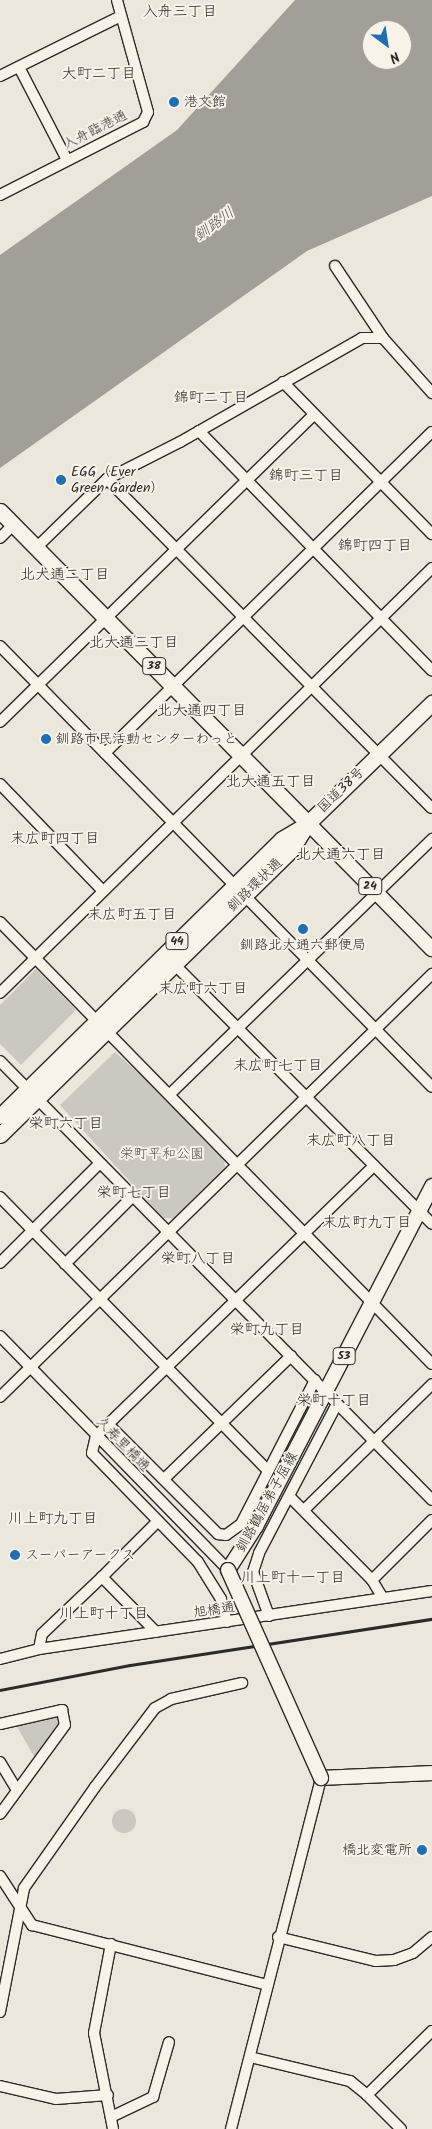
<!DOCTYPE html>
<meta charset="utf-8">
<style>
body{margin:0}
#map{position:relative;width:432px;height:2129px;overflow:hidden;background:#ebe7dd;font-family:Kalam,"Klee One",sans-serif}
div>[style]{position:absolute}
[style*='--x']{left:calc(var(--x)*1px);top:calc(var(--y)*1px);width:calc(var(--w)*1px);rotate:calc(var(--a)*1deg)}
.green>*{inset:0;background:#cbc8bf}
.round{border-radius:50%}
.water>*{inset:0;background:#a29f98}
.roads{filter:drop-shadow(1px 0 #2b2b2b) drop-shadow(-1px 0 #2b2b2b) drop-shadow(0 1px #2b2b2b) drop-shadow(0 -1px #2b2b2b)}
.minor>*{height:10px;margin:-5px;padding:0 5px;transform-origin:5px;border-radius:5px;background:#f7f3e8}
.major>*{height:14px;margin:-7px;padding:0 7px;transform-origin:7px;border-radius:7px;background:#f7f3e8}
.highway>*{height:15px;margin:-7.5px;padding:0 7.5px;transform-origin:7.5px;border-radius:7.5px;background:#f7f3e8}
.rail>*{height:3px;margin:-1.5px;padding:0 1.5px;transform-origin:1.5px;border-radius:1.5px;background:#2b2b2b}
.bridges{filter:drop-shadow(1px 0 #2b2b2b) drop-shadow(-1px 0 #2b2b2b) drop-shadow(0 1px #2b2b2b) drop-shadow(0 -1px #2b2b2b)}
.major-bridge>*{height:14px;margin:-7px;padding:0 7px;transform-origin:7px;border-radius:7px;background:#f7f3e8}
.dots>*{width:14px;height:14px;translate:-50% -50%;box-sizing:border-box;border:2px solid #f7f3e8;border-radius:50%}
span{translate:-50% -50%;white-space:nowrap;text-align:center;line-height:1.15;-webkit-text-stroke:4px #f7f3e8;paint-order:stroke}
.shield-label span{padding:1px 4px;background:#f7f3e8;border:1px solid;border-radius:4px;-webkit-text-stroke-width:0}
.shield-label{font-size:12px;color:#2b2b2b;font-weight:700}
.poi-label{font-size:14px;color:#2b2b2b}
.left{translate:0 -50%;text-align:left}
.right{translate:-100% -50%;text-align:right}
.street-label{font-size:14px;color:#2b2b2b}
.park-label{font-size:14px;color:#535250}
.neighbourhood-label{font-size:15px;color:#2b2b2b}
.water-label{font-size:15px;color:#555451;font-style:italic}
.north{position:absolute;left:362px;top:20px;width:50px;height:50px;box-sizing:border-box;background:#f7f3e8;border:1px solid #a5a39c;border-radius:50%;rotate:149deg;font-size:14px;font-weight:700;line-height:20px;text-align:center;color:#2b2b2b}
.north::after{content:'';display:block;margin:auto;width:18px;height:22px;background:#1f6fb2;clip-path:polygon(50% 0,100% 100%,50% 72%,0 100%)}
</style>
<div id="map">
<div class="green">
<i style="clip-path:polygon(36px 969px,76px 1010px,21px 1065px,0 1044px,0 1005px)"></i>
<i style="clip-path:polygon(115px 1052px,164px 1096px,224px 1159px,225px 1167px,174px 1218px,163px 1218px,60px 1105px)"></i>
<i style="clip-path:polygon(60px 1713px,62px 1725px,36px 1760px,15px 1723px)"></i>
<i class="round" style="left:112px;top:1809px;width:24px;height:24px"></i>
</div>
<div class="water">
<i style="clip-path:polygon(evenodd,295px 0,432px 0,432px 196px,307px 251px,0 468px,0 255px,177px 130px,295px 0,372px 30px,402px 30px,402px 60px,372px 60px,372px 30px)"></i>
</div>
<div class="roads">
<div class="minor">
<i style="--x:19;--y:67;--w:105;--a:62.7"></i>
<i style="--x:0;--y:76;--w:135;--a:-26.4"></i>
<i style="--x:0;--y:195;--w:161;--a:-27"></i>
<i style="--x:143;--y:122;--w:11;--a:-63"></i>
<i style="--x:148;--y:112;--w:116;--a:-105.5"></i>
<i style="--x:335;--y:266;--w:87;--a:56.3"></i>
<i style="--x:283;--y:382;--w:213;--a:45.6"></i>
<i style="--x:199;--y:431;--w:334;--a:45.8"></i>
<i style="--x:107;--y:479;--w:462;--a:45.4"></i>
<i style="--x:0;--y:538;--w:20;--a:-45"></i>
<i style="--x:37;--y:547;--w:98;--a:-44.2"></i>
<i style="--x:107;--y:479;--w:82;--a:-26.9"></i>
<i style="--x:180;--y:442;--w:210;--a:-29.7"></i>
<i style="--x:362;--y:338;--w:21;--a:0"></i>
<i style="--x:383;--y:338;--w:74;--a:48.3"></i>
<i style="--x:0;--y:646;--w:617;--a:45.59"></i>
<i style="--x:0;--y:722;--w:439;--a:-44.4"></i>
<i style="--x:105;--y:753;--w:458;--a:-44.5"></i>
<i style="--x:0;--y:784;--w:147;--a:46.1"></i>
<i style="--x:0;--y:922;--w:618;--a:45.66"></i>
<i style="--x:174;--y:964;--w:366;--a:45.2"></i>
<i style="--x:0;--y:993;--w:606;--a:-44.53"></i>
<i style="--x:0;--y:1061;--w:616;--a:45.46"></i>
<i style="--x:170;--y:1094;--w:366;--a:-44.2"></i>
<i style="--x:0;--y:1197;--w:382;--a:45.6"></i>
<i style="--x:0;--y:1263;--w:141;--a:-45"></i>
<i style="--x:65;--y:1264;--w:96;--a:-45"></i>
<i style="--x:0;--y:1336;--w:327;--a:45.7"></i>
<i style="--x:0;--y:1397;--w:605;--a:-44.4"></i>
<i style="--x:108;--y:1424;--w:156;--a:45"></i>
<i style="--x:218;--y:1534;--w:8;--a:7"></i>
<i style="--x:226;--y:1535;--w:19;--a:-36"></i>
<i style="--x:241;--y:1524;--w:162;--a:-62.8"></i>
<i style="--x:164;--y:1479;--w:177;--a:-44.1"></i>
<i style="--x:290;--y:1497;--w:117;--a:45.3"></i>
<i style="--x:372;--y:1580;--w:21;--a:59"></i>
<i style="--x:305;--y:1509;--w:178;--a:-44.5"></i>
<i style="--x:102;--y:1577;--w:79;--a:-45"></i>
<i style="--x:372;--y:1580;--w:85;--a:-45"></i>
<i style="--x:269;--y:1616;--w:47;--a:-110"></i>
<i style="--x:253;--y:1572;--w:20;--a:-72"></i>
<i style="--x:259;--y:1553;--w:168;--a:-62.4"></i>
<i style="--x:227;--y:1622;--w:24;--a:-105"></i>
<i style="--x:221;--y:1599;--w:44;--a:-121.9"></i>
<i style="--x:198;--y:1562;--w:152;--a:-134.2"></i>
<i style="--x:92;--y:1453;--w:17;--a:-77"></i>
<i style="--x:96;--y:1436;--w:388;--a:-44.2"></i>
<i style="--x:39;--y:1649;--w:15;--a:-79"></i>
<i style="--x:42;--y:1634;--w:83;--a:-43.5"></i>
<i style="--x:102;--y:1577;--w:77;--a:45.5"></i>
<i style="--x:0;--y:1659;--w:40;--a:-14.4"></i>
<i style="--x:39;--y:1649;--w:397;--a:-8.4"></i>
<i style="--x:0;--y:1724;--w:64;--a:-12.7"></i>
<i style="--x:62;--y:1710;--w:15;--a:79"></i>
<i style="--x:65;--y:1725;--w:110;--a:126.1"></i>
<i style="--x:0;--y:1762;--w:33;--a:59"></i>
<i style="--x:0;--y:1876;--w:59;--a:56.9"></i>
<i style="--x:32;--y:1925;--w:243;--a:14.3"></i>
<i style="--x:278;--y:1937;--w:101;--a:13.8"></i>
<i style="--x:376;--y:1961;--w:18;--a:-3"></i>
<i style="--x:394;--y:1960;--w:20;--a:-20"></i>
<i style="--x:413;--y:1953;--w:25;--a:-40"></i>
<i style="--x:111;--y:1944;--w:91;--a:100.8"></i>
<i style="--x:94;--y:2033;--w:98;--a:78.8"></i>
<i style="--x:0;--y:2012;--w:126;--a:-79"></i>
<i style="--x:24;--y:1888;--w:123;--a:-54.9"></i>
<i style="--x:95;--y:1787;--w:99;--a:-52.8"></i>
<i style="--x:155;--y:1708;--w:18;--a:-29"></i>
<i style="--x:171;--y:1699;--w:73;--a:-12.7"></i>
<i style="--x:250;--y:2057;--w:103;--a:13.5"></i>
<i style="--x:350;--y:2081;--w:22;--a:39"></i>
<i style="--x:367;--y:2095;--w:48;--a:45"></i>
<i style="--x:0;--y:2086;--w:57;--a:13.1"></i>
<i style="--x:56;--y:2099;--w:52;--a:-4.4"></i>
<i style="--x:367;--y:2095;--w:91;--a:-44.6"></i>
<i style="--x:111;--y:2117;--w:47;--a:-25.5"></i>
<i style="--x:153;--y:2097;--w:57;--a:-73.8"></i>
<i style="--x:231;--y:2129;--w:362;--a:-75.6"></i>
</div>
<div class="major">
<i style="--x:308;--y:823;--w:177;--a:45.5"></i>
<i style="--x:228;--y:1570;--w:52;--a:-57.5"></i>
<i style="--x:256;--y:1526;--w:383;--a:-62.6"></i>
<i style="--x:321;--y:1778;--w:111;--a:-2.6"></i>
</div>
<div class="highway">
<i style="--x:0;--y:511;--w:438;--a:45.4"></i>
<i style="--x:0;--y:1116;--w:395;--a:-44.5"></i>
<i style="--x:282;--y:839;--w:27;--a:-31"></i>
<i style="--x:0;--y:1135;--w:407;--a:-44.4"></i>
<i style="--x:291;--y:850;--w:32;--a:-58"></i>
<i style="--x:308;--y:823;--w:173;--a:-44.1"></i>
</div>
</div>
<div class="rail">
<i style="--x:0;--y:1690;--w:132;--a:-10.9"></i>
<i style="--x:130;--y:1665;--w:305;--a:-8.7"></i>
</div>
<div class="bridges">
<div class="major-bridge">
<i style="--x:228;--y:1570;--w:228;--a:65.9"></i>
</div>
</div>
<div class="dots">
<i style="left:174px;top:102px;background:#1f6fb2"></i>
<i style="left:61px;top:480px;background:#1f6fb2"></i>
<i style="left:46px;top:739px;background:#1f6fb2"></i>
<i style="left:303px;top:929px;background:#1f6fb2"></i>
<i style="left:15px;top:1555px;background:#1f6fb2"></i>
<i style="left:422px;top:1850px;background:#1f6fb2"></i>
</div>
<div class="shield-label">
<span style="left:154px;top:666px">38</span>
<span style="left:370px;top:886px">24</span>
<span style="left:177px;top:941px">44</span>
<span style="left:344px;top:1356px">53</span>
</div>
<div class="poi-label">
<span class="left" style="left:184px;top:102px">港文館</span>
<span class="left" style="left:71px;top:480px">EGG（Ever<br>Green Garden）</span>
<span class="left" style="left:56px;top:739px">釧路市民活動センターわっと</span>
<span style="left:303px;top:945px">釧路北大通六郵便局</span>
<span class="left" style="left:25px;top:1555px">スーパーアークス</span>
<span class="right" style="left:412px;top:1850px">橋北変電所</span>
</div>
<div class="street-label">
<span style="left:95px;top:130px;rotate:-27deg">入舟臨港通</span>
<span style="left:341px;top:790px;rotate:-44deg">国道38号</span>
<span style="left:255px;top:885px;rotate:-44deg">釧路環状通</span>
<span style="left:123px;top:1444px;rotate:46deg">久寿里橋通</span>
<span style="left:267px;top:1502px;rotate:-61deg">釧路鶴居弟子屈線</span>
<span style="left:214px;top:1610px;rotate:-8deg">旭橋通</span>
</div>
<div class="park-label">
<span style="left:162px;top:1154px">栄町平和公園</span>
</div>
<div class="neighbourhood-label">
<span style="left:180px;top:13px">入舟三丁目</span>
<span style="left:99px;top:75px">大町二丁目</span>
<span style="left:211px;top:399px">錦町二丁目</span>
<span style="left:306px;top:477px">錦町三丁目</span>
<span style="left:375px;top:547px">錦町四丁目</span>
<span style="left:65px;top:576px">北大通二丁目</span>
<span style="left:134px;top:644px">北大通三丁目</span>
<span style="left:202px;top:712px">北大通四丁目</span>
<span style="left:271px;top:783px">北大通五丁目</span>
<span style="left:55px;top:840px">末広町四丁目</span>
<span style="left:341px;top:856px">北大通六丁目</span>
<span style="left:132px;top:916px">末広町五丁目</span>
<span style="left:203px;top:990px">末広町六丁目</span>
<span style="left:278px;top:1067px">末広町七丁目</span>
<span style="left:66px;top:1125px">栄町六丁目</span>
<span style="left:351px;top:1142px">末広町八丁目</span>
<span style="left:134px;top:1194px">栄町七丁目</span>
<span style="left:367px;top:1224px">末広町九丁目</span>
<span style="left:198px;top:1260px">栄町八丁目</span>
<span style="left:267px;top:1331px">栄町九丁目</span>
<span style="left:334px;top:1402px">栄町十丁目</span>
<span style="left:53px;top:1520px">川上町九丁目</span>
<span style="left:293px;top:1579px">川上町十一丁目</span>
<span style="left:104px;top:1615px">川上町十丁目</span>
</div>
<div class="water-label">
<span style="left:215px;top:225px;rotate:-36deg">釧路川</span>
</div>
<div class="north">N</div>
</div>
